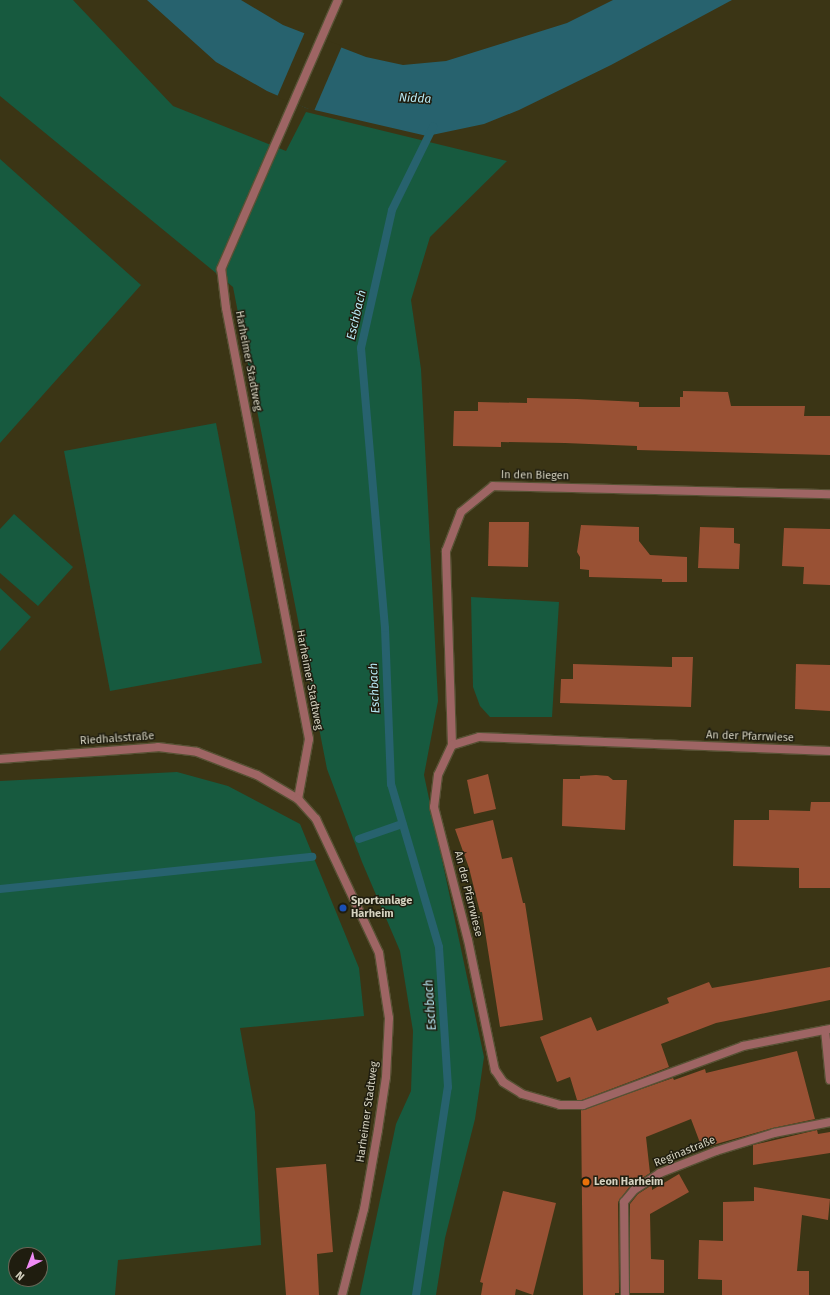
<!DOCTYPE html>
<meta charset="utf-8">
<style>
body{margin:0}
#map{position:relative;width:830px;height:1295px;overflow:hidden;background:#3b3515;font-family:"Fira Sans",sans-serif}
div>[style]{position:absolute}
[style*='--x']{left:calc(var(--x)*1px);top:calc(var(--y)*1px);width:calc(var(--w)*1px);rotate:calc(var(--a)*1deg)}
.green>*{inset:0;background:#175a3f}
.water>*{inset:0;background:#27626e}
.pier>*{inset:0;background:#3b3515}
.stream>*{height:8px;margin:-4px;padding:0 4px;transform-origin:4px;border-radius:4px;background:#27626e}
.building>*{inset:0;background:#995134}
.roads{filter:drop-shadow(1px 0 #575134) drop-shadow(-1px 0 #575134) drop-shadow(0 1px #575134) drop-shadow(0 -1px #575134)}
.service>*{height:8px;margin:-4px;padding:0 4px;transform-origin:4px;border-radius:4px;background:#9e6564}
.minor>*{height:8px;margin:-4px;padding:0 4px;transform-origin:4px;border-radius:4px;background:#9e6564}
.dots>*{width:11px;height:11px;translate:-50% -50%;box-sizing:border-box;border:2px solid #1f1d0f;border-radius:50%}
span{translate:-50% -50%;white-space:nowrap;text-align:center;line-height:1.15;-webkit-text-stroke:3px #1f1d0f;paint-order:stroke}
.street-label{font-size:11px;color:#d5d2c0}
.poi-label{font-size:11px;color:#d5d2c0;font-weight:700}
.left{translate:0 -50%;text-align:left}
.water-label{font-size:12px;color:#b8eaf6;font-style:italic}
.north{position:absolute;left:8px;top:1247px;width:40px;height:40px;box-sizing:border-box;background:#1f1d0f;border:1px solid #686556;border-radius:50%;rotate:222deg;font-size:11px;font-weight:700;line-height:16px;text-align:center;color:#d5d2c0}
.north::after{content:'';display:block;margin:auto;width:14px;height:18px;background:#f08bf5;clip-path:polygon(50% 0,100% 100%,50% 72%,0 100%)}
</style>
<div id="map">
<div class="green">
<i style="clip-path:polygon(0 0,73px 0,173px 106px,286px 151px,306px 112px,507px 161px,430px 237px,411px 300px,421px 369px,438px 701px,424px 775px,484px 1057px,475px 1119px,445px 1238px,436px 1295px,360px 1295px,396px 1124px,411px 1091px,413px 1031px,400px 951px,362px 862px,327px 769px,233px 287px,0 96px)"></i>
<i style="clip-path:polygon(0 159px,141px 285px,0 443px)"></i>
<i style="clip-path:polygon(216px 423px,262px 663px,110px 691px,64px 451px)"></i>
<i style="clip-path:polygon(14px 514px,73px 567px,38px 606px,0 573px,0 529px)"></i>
<i style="clip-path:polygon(0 588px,31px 617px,0 651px)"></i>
<i style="clip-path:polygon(471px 597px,559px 602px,552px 717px,490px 717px,480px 706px,473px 687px)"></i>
<i style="clip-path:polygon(evenodd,177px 772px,228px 786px,300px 824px,359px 968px,364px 1016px,240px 1028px,255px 1112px,261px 1245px,118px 1260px,115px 1295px,0 1295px,0 781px,177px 772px,16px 1255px,40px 1255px,40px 1279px,16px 1279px,16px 1255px)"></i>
</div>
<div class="water">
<i style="clip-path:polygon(147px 0,241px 0,283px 25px,366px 57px,403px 65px,446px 61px,567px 23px,613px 0,732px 0,611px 65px,519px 110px,484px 124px,427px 136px,306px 108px,267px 91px,216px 62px)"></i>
</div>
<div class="pier">
<i style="clip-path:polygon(305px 32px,342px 46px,314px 111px,277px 97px)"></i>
</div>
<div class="stream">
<i style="--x:359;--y:839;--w:46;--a:-19.2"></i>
<i style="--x:0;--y:889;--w:314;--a:-5.9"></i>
<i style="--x:416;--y:1295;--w:210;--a:-81.3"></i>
<i style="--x:448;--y:1087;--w:140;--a:-93.7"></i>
<i style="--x:439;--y:947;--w:170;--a:-106.4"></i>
<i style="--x:391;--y:784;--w:156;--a:-92.2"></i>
<i style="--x:385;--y:628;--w:281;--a:-94.9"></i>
<i style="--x:361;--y:348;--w:141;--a:-77.3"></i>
<i style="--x:392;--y:210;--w:93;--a:-63.7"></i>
</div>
<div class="building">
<i style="clip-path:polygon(683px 391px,728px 392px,731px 406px,805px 406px,804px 416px,830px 416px,830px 455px,637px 450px,637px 446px,565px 443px,501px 442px,501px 447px,453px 446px,454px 411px,478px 411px,478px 402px,527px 403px,527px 398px,577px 399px,639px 402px,639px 407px,680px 407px,680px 397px,683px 397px)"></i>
<i style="clip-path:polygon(489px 522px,529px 522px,528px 567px,488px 566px)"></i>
<i style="clip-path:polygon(581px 525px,639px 527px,639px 541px,650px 555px,687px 557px,687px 582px,662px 582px,662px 579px,589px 577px,589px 570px,580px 569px,580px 557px,577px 552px)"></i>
<i style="clip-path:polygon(700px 527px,734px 528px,734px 543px,740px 544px,739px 569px,698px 568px)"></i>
<i style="clip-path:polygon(784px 528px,830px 529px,830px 585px,803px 584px,804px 567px,782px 566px)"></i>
<i style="clip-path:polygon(672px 657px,693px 657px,691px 707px,560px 703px,561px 679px,573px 679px,573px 664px,672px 667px)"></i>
<i style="clip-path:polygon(796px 664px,830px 665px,830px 711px,795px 709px)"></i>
<i style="clip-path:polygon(488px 774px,496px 809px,474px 814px,467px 780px)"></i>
<i style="clip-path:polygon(596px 775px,608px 776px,613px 780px,627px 780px,625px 830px,562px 826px,563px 779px,580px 779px,580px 776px)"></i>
<i style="clip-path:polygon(811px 802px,830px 802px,830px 888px,799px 888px,799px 868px,733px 866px,734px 820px,769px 820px,769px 810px,810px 811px)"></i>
<i style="clip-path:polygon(493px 820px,502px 859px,512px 857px,523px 903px,525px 903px,543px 1020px,500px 1027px,482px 912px,480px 912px,469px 868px,455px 829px)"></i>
<i style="clip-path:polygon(830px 967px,830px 1000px,716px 1023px,661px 1044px,669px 1067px,582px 1100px,577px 1100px,570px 1077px,557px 1082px,540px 1037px,591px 1017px,597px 1031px,669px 1003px,667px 998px,709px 982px,712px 988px)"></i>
<i style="clip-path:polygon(797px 1051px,815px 1119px,773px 1128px,702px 1148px,691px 1119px,646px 1137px,650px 1173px,630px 1186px,618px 1202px,619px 1293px,615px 1293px,615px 1295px,583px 1295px,581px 1110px,673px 1078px,674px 1080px,705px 1069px,706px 1073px)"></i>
<i style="clip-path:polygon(817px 1130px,818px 1134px,830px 1132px,830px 1153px,753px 1165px,753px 1145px)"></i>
<i style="clip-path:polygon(326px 1164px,333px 1252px,317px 1254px,319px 1295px,286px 1295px,276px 1168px)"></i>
<i style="clip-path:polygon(679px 1174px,689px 1192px,650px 1214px,651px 1259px,664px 1260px,664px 1293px,630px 1293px,630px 1204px,638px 1194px,652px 1185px,652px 1190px)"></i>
<i style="clip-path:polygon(754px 1187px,830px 1199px,828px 1220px,802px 1215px,797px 1271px,809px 1271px,809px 1295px,722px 1295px,722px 1280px,698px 1279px,699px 1240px,723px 1241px,723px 1202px,754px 1201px)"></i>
<i style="clip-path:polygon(503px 1191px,556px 1203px,533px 1295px,516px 1289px,515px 1295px,481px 1295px,483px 1283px,480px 1282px)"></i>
</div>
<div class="roads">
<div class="service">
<i style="--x:298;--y:799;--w:61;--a:-79.6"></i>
<i style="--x:309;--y:739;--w:439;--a:-100.9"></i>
<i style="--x:226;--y:308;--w:39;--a:-97"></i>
<i style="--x:221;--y:269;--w:293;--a:-66.5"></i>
</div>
<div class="minor">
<i style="--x:452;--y:745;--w:194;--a:-91.8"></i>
<i style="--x:446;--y:551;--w:42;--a:-69"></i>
<i style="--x:461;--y:512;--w:41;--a:-39.1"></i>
<i style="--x:493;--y:486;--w:337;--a:1.4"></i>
<i style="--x:830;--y:751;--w:351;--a:-177.7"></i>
<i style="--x:479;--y:737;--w:28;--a:163"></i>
<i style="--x:452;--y:745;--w:33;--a:115"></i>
<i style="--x:438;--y:775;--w:32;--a:97"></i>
<i style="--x:434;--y:807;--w:137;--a:75.7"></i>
<i style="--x:468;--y:940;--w:133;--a:78.3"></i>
<i style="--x:495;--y:1070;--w:14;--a:56"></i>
<i style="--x:503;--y:1082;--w:22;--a:32"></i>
<i style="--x:522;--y:1094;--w:40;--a:16"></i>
<i style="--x:560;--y:1105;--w:23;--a:0"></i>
<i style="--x:583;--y:1105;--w:171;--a:-20.2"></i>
<i style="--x:743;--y:1046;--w:89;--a:-11.1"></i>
<i style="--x:0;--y:759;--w:158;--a:-4.3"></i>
<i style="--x:158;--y:747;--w:39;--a:7"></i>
<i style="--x:197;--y:752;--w:64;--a:21"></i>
<i style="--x:257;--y:775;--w:48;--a:30.3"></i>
<i style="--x:298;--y:799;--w:27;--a:48"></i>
<i style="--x:316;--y:819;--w:148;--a:64.8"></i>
<i style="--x:379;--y:953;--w:66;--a:81.3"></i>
<i style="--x:389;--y:1018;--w:59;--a:92.9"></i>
<i style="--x:386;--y:1077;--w:54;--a:98.6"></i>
<i style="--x:378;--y:1130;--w:80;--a:100"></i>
<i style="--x:364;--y:1209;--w:89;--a:104.3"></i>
<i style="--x:825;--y:1030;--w:50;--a:84.3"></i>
<i style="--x:625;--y:1295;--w:93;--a:-90.6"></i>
<i style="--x:624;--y:1202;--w:16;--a:-50"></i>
<i style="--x:634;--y:1190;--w:31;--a:-33"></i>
<i style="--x:660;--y:1173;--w:60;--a:-21.4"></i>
<i style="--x:716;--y:1151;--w:61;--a:-17.2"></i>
<i style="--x:774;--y:1133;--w:57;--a:-11.1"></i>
</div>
</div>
<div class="dots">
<i style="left:343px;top:908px;background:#1a4fb4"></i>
<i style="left:586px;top:1182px;background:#e8710a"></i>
</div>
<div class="street-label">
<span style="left:248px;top:361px;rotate:79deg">Harheimer Stadtweg</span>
<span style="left:535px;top:476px;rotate:1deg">In den Biegen</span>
<span style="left:309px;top:680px;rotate:79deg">Harheimer Stadtweg</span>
<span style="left:750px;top:737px;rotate:2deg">An der Pfarrwiese</span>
<span style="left:117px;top:739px;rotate:-4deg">Riedhalsstraße</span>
<span style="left:468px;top:894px;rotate:76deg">An der Pfarrwiese</span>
<span style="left:368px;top:1112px;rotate:-82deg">Harheimer Stadtweg</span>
<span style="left:685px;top:1152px;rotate:-22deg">Reginastraße</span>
</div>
<div class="poi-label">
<span class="left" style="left:351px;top:908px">Sportanlage<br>Harheim</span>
<span class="left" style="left:594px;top:1182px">Leon Harheim</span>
</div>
<div class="water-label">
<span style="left:415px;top:99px;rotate:3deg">Nidda</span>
<span style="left:357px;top:315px;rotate:-77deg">Eschbach</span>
<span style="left:375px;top:688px;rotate:-93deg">Eschbach</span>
<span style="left:431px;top:1005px;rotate:-94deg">Eschbach</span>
</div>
<div class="north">N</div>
</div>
